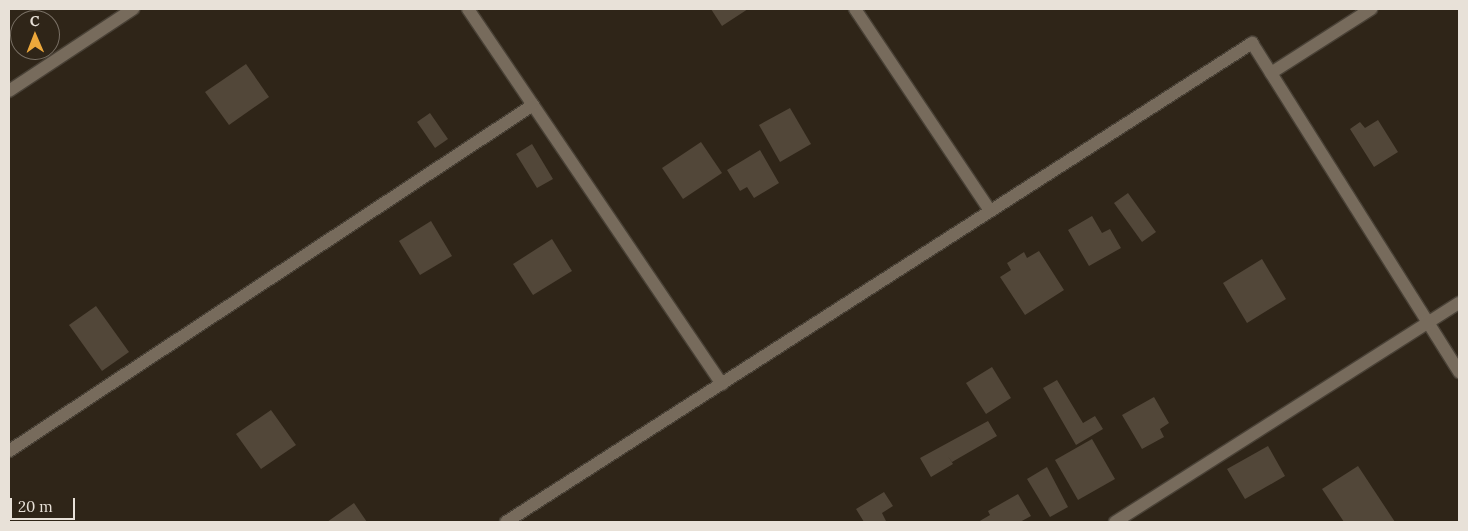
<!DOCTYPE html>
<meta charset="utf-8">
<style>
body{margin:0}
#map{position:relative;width:1468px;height:531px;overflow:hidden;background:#2f2518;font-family:Lora,serif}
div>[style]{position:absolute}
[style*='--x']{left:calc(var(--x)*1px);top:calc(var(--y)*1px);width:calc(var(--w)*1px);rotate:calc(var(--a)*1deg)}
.building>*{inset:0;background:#524739}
.roads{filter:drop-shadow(1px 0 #494136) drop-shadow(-1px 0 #494136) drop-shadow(0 1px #494136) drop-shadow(0 -1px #494136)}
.minor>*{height:12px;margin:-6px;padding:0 6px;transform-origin:6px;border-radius:6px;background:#776b5c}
span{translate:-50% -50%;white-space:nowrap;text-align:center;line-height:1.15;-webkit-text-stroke:4px #2f2518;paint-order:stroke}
.frame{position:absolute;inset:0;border:10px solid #e8e1d8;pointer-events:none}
.north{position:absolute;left:10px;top:10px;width:50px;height:50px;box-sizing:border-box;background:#2f2518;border:1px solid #797065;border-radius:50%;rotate:359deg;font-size:14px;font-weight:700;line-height:20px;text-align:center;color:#e8e1d8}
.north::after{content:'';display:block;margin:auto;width:18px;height:22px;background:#eda83b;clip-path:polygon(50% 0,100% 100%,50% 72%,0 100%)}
.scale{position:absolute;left:10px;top:498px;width:65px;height:22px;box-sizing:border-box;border:2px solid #e8e1d8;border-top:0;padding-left:6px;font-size:15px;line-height:18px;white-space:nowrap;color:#e8e1d8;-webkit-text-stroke:4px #2f2518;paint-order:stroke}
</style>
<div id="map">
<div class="building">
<i style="clip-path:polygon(711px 9px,748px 9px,722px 26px)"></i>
<i style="clip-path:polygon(246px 64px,269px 97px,229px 125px,205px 92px)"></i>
<i style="clip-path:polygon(790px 108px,811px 144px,780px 162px,759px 125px)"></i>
<i style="clip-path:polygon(430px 113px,448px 139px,435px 148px,417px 122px)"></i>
<i style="clip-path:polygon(1378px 120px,1398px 152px,1374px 167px,1350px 129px,1360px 122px,1365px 128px)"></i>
<i style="clip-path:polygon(701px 142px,722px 173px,683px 199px,662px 168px)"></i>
<i style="clip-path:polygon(532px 144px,553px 179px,537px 188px,516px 154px)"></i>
<i style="clip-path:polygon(760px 150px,779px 183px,754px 198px,747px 187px,740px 191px,727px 170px)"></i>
<i style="clip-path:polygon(1128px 193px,1156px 232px,1142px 242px,1114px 203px)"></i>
<i style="clip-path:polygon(1092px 216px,1102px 233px,1110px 229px,1121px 248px,1089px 266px,1068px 230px)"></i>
<i style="clip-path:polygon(431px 221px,452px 256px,420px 275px,399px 241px)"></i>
<i style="clip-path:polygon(552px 239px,572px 271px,533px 295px,513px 264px)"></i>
<i style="clip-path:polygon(1039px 251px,1064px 290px,1025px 315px,1000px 277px,1011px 270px,1007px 263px,1024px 252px,1027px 258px)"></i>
<i style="clip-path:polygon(1262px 259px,1286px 299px,1247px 323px,1223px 283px)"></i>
<i style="clip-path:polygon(96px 306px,129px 352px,102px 371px,69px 325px)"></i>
<i style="clip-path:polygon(992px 367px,1011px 398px,986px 414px,966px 383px)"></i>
<i style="clip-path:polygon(1057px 380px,1083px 423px,1095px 416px,1103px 429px,1076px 445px,1043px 388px)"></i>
<i style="clip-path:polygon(1154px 397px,1169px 423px,1160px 429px,1164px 437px,1142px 449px,1122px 415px)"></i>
<i style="clip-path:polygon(271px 410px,296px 445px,261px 469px,236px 434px)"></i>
<i style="clip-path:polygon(988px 421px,997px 436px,952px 462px,948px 456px,953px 464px,931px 477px,920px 458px)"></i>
<i style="clip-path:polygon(1092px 439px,1115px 479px,1078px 500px,1055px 460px)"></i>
<i style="clip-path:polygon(1268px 446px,1285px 476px,1245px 499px,1227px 469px)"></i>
<i style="clip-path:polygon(1358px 466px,1395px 522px,1344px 522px,1322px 489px)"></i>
<i style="clip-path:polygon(1047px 467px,1068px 507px,1050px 517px,1027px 479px)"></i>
<i style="clip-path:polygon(884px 492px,893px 506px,882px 513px,886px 521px,864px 522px,856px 509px)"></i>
<i style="clip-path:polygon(1018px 494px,1031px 516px,1020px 522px,978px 522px,990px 515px,988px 511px)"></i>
<i style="clip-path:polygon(354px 503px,367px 522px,327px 522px)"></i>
</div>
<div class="roads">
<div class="minor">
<i style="--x:468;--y:9;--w:453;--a:55.9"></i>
<i style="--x:855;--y:9;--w:243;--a:56.2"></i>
<i style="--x:1271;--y:73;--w:119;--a:-32.6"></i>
<i style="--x:9;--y:91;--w:149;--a:-33.5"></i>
<i style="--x:9;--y:451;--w:628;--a:-33.44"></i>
<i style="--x:506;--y:522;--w:887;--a:-32.7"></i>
<i style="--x:1252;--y:43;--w:389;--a:57.8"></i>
<i style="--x:1115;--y:522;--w:408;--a:-32.5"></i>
</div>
</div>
<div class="frame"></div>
<div class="north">С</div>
<div class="scale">20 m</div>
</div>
